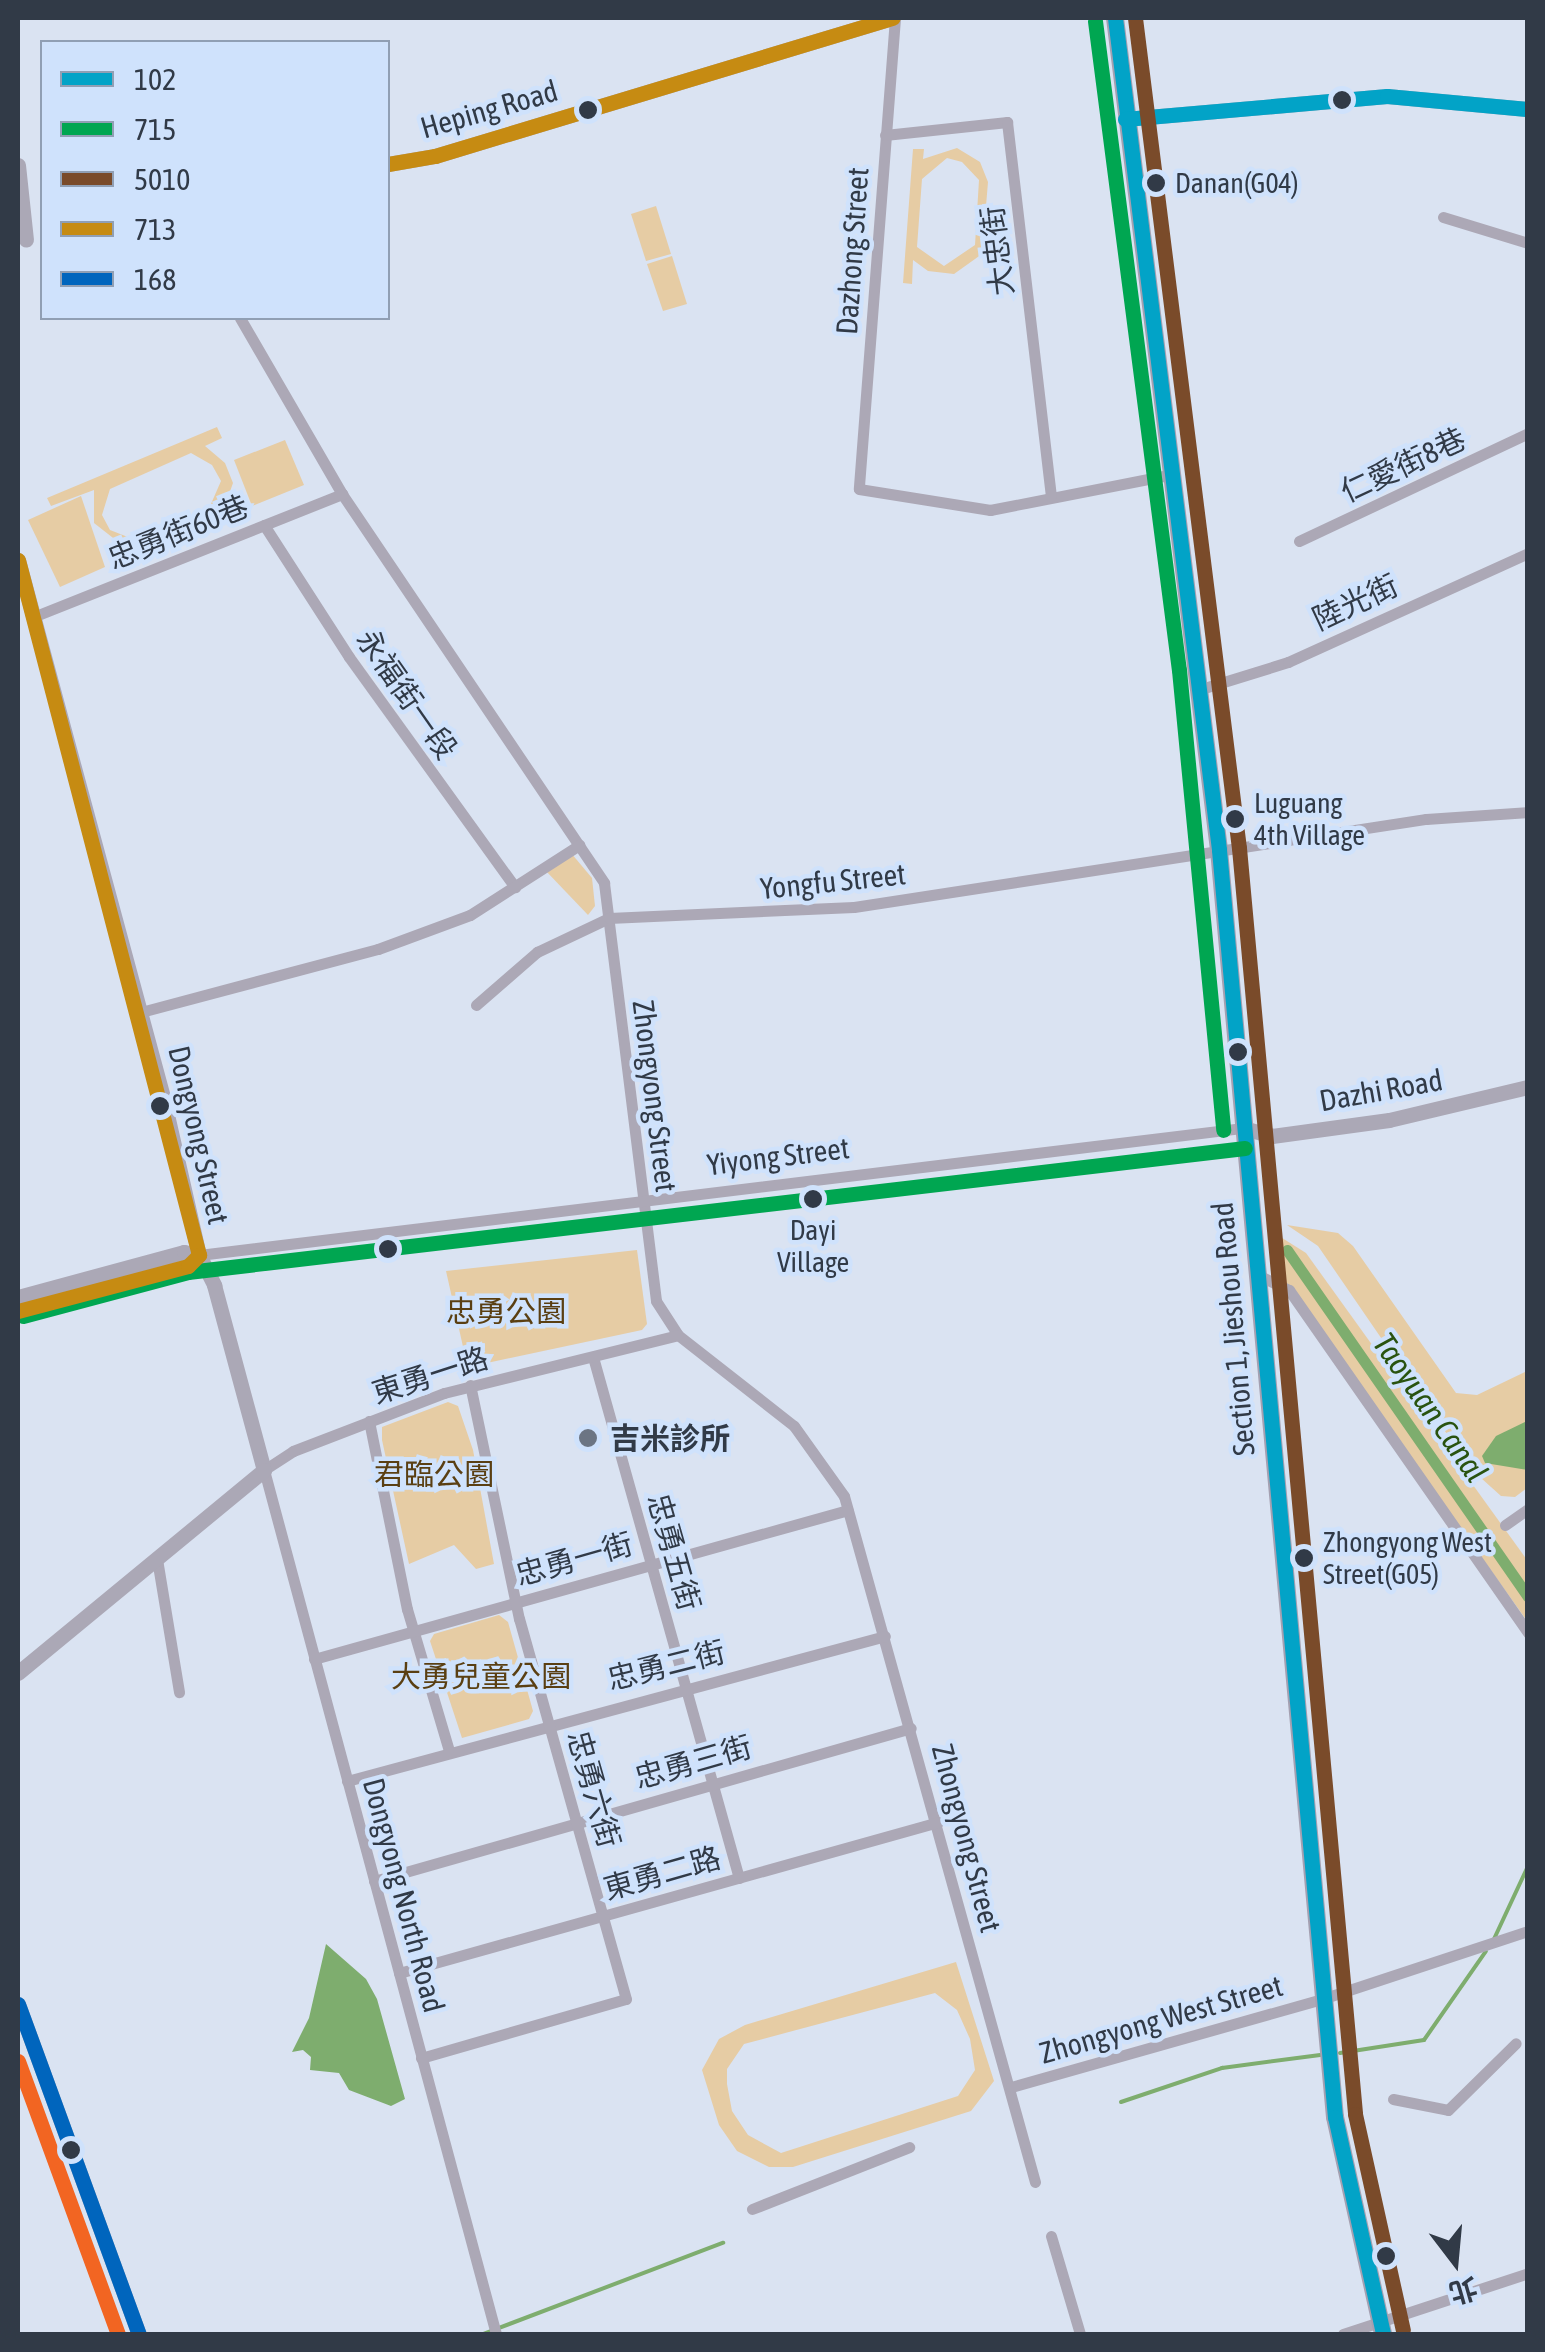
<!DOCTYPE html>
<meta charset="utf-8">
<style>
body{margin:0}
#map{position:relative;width:1545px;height:2352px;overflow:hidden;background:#dae3f2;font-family:"Asap Condensed","Noto Sans TC",sans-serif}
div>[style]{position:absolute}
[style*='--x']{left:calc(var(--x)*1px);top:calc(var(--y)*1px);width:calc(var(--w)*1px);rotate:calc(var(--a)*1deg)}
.green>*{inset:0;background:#e6cca4}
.water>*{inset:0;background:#7ead6e}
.stream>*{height:4px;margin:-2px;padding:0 2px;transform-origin:2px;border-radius:2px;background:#7ead6e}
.canal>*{height:11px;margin:-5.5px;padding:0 5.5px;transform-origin:5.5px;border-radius:5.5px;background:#7ead6e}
.street>*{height:11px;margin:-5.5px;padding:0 5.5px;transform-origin:5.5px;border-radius:5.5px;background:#aca8b6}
.secondary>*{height:15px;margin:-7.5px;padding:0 7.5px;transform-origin:7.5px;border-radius:7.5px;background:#aba8b6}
.primary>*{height:18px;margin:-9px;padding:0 9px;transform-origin:9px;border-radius:9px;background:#a4a0b1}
.bus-1>*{height:15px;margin:-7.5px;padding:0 7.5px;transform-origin:7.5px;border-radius:7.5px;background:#02a3c7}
.bus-2>*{height:15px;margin:-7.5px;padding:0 7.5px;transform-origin:7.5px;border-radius:7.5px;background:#00a651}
.bus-3>*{height:15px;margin:-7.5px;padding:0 7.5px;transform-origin:7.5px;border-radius:7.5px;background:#7a4b2a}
.bus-4>*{height:15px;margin:-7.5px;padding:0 7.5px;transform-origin:7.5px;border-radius:7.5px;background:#c68b12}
.bus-5>*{height:15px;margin:-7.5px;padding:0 7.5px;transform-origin:7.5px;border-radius:7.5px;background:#0065bd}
.bus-6>*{height:15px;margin:-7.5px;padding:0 7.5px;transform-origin:7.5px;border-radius:7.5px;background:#f26522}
.dots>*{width:28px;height:28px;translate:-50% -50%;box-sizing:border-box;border:5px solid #cfe2fc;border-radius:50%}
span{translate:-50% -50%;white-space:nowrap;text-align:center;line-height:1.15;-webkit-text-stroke:9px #cfe2fc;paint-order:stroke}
.bus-label{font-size:28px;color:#313a47}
.left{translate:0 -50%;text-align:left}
.street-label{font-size:30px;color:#313a47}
.park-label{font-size:30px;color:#5a3f12}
.poi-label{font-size:30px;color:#313a47;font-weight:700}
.water-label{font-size:32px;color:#295310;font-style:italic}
.frame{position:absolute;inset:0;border:20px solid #313a47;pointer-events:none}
.legend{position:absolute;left:40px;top:40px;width:350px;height:280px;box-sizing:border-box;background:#cfe2fc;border:2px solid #909fb4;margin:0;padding:12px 18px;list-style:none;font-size:30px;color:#313a47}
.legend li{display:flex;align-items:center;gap:20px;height:50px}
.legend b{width:50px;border:2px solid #909fb4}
.north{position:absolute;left:1405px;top:2212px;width:100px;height:100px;-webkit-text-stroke:8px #cfe2fc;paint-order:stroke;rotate:164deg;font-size:28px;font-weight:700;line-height:40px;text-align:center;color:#313a47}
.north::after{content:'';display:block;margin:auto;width:35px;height:45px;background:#313a47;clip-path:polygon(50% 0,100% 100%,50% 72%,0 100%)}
</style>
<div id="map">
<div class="green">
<i style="clip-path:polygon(evenodd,957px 148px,980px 162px,988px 182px,982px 254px,954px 274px,928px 271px,913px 260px,912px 284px,903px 283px,913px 149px,924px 149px,923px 159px,957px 148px,947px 158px,962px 162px,979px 180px,975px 245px,944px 266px,917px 247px,922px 179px,947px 158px)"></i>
<i style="clip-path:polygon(656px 206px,671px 254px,646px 261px,631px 214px)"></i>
<i style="clip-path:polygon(672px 256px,687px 304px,663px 311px,647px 264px)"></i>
<i style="clip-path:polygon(evenodd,217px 427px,222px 438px,205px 446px,225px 463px,233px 483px,221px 517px,131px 552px,94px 523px,94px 490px,51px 506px,47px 498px,217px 427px,191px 453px,212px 465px,221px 481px,207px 513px,138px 541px,110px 530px,102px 515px,110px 489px,191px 453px)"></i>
<i style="clip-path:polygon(285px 440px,304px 485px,252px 506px,234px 460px)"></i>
<i style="clip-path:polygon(81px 496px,105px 567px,60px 587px,28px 520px)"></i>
<i style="clip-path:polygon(571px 853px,592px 878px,595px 906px,588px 915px,545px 870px)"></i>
<i style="clip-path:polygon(1287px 1225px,1338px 1233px,1353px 1246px,1456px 1393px,1477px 1395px,1527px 1371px,1527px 1488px,1515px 1497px,1501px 1496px,1471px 1469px,1318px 1246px)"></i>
<i style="clip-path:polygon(1279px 1236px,1306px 1253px,1527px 1560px,1527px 1621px,1279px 1274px)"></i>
<i style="clip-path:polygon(637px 1250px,647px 1324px,642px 1330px,473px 1366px,466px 1360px,446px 1271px)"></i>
<i style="clip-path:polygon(448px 1402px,458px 1406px,473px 1450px,494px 1564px,476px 1569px,454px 1545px,409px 1564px,382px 1440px,382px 1427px)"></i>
<i style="clip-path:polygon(499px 1615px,508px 1622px,533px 1711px,529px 1719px,462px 1738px,430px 1641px,434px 1634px)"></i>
<i style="clip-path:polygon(evenodd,956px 1962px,994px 2081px,971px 2111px,793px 2167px,769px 2167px,737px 2151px,719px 2125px,702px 2070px,719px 2039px,745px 2025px,956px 1962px,935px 1993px,957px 2010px,970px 2039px,975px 2070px,958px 2096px,781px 2153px,748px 2135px,732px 2111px,727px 2084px,727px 2069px,744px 2044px,935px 1993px)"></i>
</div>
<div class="water">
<i style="clip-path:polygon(1527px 1421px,1527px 1470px,1485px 1463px,1482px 1456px,1496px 1436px)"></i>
<i style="clip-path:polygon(326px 1944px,366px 1979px,377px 1999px,405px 2099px,391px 2106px,349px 2090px,339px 2073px,310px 2070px,311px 2057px,303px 2050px,292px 2052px,309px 2018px)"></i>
</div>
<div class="stream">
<i style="--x:1494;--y:1939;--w:81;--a:-65"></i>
<i style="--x:1340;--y:2053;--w:85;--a:-8.8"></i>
<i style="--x:1424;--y:2040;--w:108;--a:-55.1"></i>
<i style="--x:1121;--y:2102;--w:107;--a:-18.6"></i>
<i style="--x:1222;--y:2068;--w:99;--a:-7.6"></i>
<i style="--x:483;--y:2334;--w:257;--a:-20.8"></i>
</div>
<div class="canal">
<i style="--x:1287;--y:1250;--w:422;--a:55.2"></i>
</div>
<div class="street">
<i style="--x:895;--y:18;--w:472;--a:94.4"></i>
<i style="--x:859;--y:489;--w:133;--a:9.1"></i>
<i style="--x:990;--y:510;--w:187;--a:-11.1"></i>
<i style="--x:885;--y:135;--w:123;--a:-6.1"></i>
<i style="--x:1007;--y:122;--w:376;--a:83.3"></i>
<i style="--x:1443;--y:217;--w:89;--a:17"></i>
<i style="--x:240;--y:318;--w:203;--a:59.9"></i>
<i style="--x:342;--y:494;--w:469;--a:56"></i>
<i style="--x:604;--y:883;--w:421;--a:82.9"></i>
<i style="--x:656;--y:1301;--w:40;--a:57.1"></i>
<i style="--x:678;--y:1335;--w:147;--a:38.1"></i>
<i style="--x:794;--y:1426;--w:86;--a:54.5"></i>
<i style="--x:844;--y:1496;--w:712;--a:74.44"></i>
<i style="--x:264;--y:525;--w:157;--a:57.2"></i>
<i style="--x:349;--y:657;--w:284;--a:54.2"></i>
<i style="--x:1299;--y:541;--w:253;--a:-25.2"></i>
<i style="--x:33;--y:617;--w:333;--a:-21.7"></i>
<i style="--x:1201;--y:689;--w:91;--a:-17.2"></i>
<i style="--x:1288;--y:662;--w:264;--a:-24.4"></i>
<i style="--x:476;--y:1005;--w:81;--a:-41"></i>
<i style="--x:537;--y:952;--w:80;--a:-25.3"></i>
<i style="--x:609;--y:918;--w:245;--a:-2.6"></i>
<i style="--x:854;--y:907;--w:579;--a:-8.75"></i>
<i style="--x:1426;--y:819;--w:102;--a:-3.9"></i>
<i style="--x:141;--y:1012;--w:245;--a:-14.9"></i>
<i style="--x:378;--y:949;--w:98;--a:-20.3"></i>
<i style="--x:470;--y:915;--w:130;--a:-32.7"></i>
<i style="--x:199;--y:1255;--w:1052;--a:-6.94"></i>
<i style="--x:1256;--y:1274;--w:37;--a:26"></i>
<i style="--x:1289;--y:1290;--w:418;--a:55.1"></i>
<i style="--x:593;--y:1357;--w:541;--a:74.35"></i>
<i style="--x:369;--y:1421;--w:192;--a:78.6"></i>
<i style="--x:407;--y:1609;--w:148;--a:73.5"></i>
<i style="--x:1505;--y:1525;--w:28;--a:-35"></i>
<i style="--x:157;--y:1559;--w:135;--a:80.6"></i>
<i style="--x:314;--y:1659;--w:554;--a:-15.59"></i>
<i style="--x:347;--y:1781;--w:557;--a:-15.08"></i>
<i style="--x:374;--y:1881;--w:558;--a:-15.9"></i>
<i style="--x:399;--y:1973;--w:560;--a:-15.65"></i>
<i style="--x:421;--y:2058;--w:213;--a:-16.1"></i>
<i style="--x:626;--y:1999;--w:395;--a:-105.7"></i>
<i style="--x:519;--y:1619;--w:239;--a:-101.8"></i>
<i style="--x:1011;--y:2087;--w:326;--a:-15.8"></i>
<i style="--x:1325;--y:1998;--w:214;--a:-18.3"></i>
<i style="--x:1393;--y:2099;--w:56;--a:11.3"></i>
<i style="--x:1448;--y:2110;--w:95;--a:-44.6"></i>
<i style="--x:752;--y:2209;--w:169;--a:-21.5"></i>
<i style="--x:1051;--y:2236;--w:102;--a:73.5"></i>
<i style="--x:496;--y:2334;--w:895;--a:-105.03"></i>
<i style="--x:264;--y:1470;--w:35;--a:-33"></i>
<i style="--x:293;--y:1451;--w:162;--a:-21"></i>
<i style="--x:444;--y:1393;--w:241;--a:-13.9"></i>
<i style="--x:1343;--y:2334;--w:195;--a:-18.2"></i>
</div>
<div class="secondary">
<i style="--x:1125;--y:119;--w:263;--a:-5"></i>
<i style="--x:1387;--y:96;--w:142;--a:5.3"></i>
<i style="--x:388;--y:164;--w:48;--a:-9.7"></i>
<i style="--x:435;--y:156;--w:478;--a:-16.8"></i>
<i style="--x:18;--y:165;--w:75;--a:83.9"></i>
<i style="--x:18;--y:560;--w:556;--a:74.89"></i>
<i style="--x:163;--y:1097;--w:162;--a:77.2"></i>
<i style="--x:199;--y:1255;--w:34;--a:63"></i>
<i style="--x:214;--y:1285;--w:192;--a:74.9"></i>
<i style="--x:264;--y:1470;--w:319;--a:140.5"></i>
<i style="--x:1243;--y:1128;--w:30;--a:15"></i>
<i style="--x:1272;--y:1136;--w:118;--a:-7.8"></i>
<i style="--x:1389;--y:1120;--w:143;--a:-13.4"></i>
<i style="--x:18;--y:1297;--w:172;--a:-15.2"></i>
<i style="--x:184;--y:1252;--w:15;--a:11"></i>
<i style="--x:18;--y:1311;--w:176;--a:-14.8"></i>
<i style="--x:188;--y:1266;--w:16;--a:-45"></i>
<i style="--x:18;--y:2004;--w:351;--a:69.9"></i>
</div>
<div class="primary">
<i style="--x:1115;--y:18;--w:838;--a:82.87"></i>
<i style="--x:1219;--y:850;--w:1272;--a:84.77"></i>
<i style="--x:1335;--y:2117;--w:222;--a:77.5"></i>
</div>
<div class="bus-1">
<i style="--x:1115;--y:18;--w:838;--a:82.87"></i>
<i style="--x:1219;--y:850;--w:1272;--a:84.77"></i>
<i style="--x:1335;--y:2117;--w:222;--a:77.5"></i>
<i style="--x:1125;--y:119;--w:263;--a:-5"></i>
<i style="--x:1387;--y:96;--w:142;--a:5.3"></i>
</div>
<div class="bus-2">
<i style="--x:1095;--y:21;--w:654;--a:82.63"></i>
<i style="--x:1179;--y:670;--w:462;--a:84.5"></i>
<i style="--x:23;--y:1316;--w:171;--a:-14.9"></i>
<i style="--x:188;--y:1272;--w:1064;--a:-6.69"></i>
</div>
<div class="bus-3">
<i style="--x:1135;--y:18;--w:836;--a:82.86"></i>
<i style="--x:1239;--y:848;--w:1271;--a:84.76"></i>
<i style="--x:1355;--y:2114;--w:221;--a:77.5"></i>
</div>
<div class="bus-4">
<i style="--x:388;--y:164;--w:48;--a:-9.7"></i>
<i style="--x:435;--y:156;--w:478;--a:-16.8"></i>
<i style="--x:18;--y:560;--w:718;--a:75.4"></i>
<i style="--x:18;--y:1311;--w:176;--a:-14.8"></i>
<i style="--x:188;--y:1266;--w:16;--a:-45"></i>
</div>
<div class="bus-5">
<i style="--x:18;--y:2004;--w:351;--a:69.9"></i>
</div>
<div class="bus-6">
<i style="--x:18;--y:2061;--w:291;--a:69.9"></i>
</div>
<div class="dots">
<i style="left:1342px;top:100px;background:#313a47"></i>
<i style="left:588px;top:110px;background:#313a47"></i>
<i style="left:1156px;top:183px;background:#313a47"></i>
<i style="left:1235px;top:819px;background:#313a47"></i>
<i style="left:1238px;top:1052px;background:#313a47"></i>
<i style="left:160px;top:1106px;background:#313a47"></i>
<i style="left:813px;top:1199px;background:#313a47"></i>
<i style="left:388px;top:1249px;background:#313a47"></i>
<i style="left:588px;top:1438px;background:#6c7583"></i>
<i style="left:1304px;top:1558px;background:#313a47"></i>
<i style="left:71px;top:2150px;background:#313a47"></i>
<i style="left:1386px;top:2256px;background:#313a47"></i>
</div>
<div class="bus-label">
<span class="left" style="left:1175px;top:183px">Danan(G04)</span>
<span class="left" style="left:1254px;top:819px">Luguang<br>4th Village</span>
<span style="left:813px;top:1246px">Dayi<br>Village</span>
<span class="left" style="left:1323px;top:1558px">Zhongyong West<br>Street(G05)</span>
</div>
<div class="street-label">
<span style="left:489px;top:109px;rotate:-16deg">Heping Road</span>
<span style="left:852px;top:251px;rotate:-86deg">Dazhong Street</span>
<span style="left:997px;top:251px;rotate:-97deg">大忠街</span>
<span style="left:1403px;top:465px;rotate:-25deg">仁愛街8巷</span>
<span style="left:178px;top:532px;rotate:-22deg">忠勇街60巷</span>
<span style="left:1355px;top:602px;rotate:-25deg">陸光街</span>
<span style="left:407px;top:694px;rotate:55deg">永福街一段</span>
<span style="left:833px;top:881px;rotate:-6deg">Yongfu Street</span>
<span style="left:1381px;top:1090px;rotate:-10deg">Dazhi Road</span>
<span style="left:655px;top:1096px;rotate:83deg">Zhongyong Street</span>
<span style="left:199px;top:1135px;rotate:77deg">Dongyong Street</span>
<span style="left:778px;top:1156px;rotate:-7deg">Yiyong Street</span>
<span style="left:1233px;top:1329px;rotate:-95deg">Section 1, Jieshou Road</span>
<span style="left:430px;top:1375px;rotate:-18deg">東勇一路</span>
<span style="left:674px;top:1552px;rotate:74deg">忠勇五街</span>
<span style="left:574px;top:1559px;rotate:-16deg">忠勇一街</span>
<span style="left:666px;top:1665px;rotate:-14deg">忠勇二街</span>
<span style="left:693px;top:1762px;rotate:-16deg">忠勇三街</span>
<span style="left:594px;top:1789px;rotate:74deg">忠勇六街</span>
<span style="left:967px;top:1838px;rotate:75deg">Zhongyong Street</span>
<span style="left:662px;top:1873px;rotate:-16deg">東勇二路</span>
<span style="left:404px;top:1895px;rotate:75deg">Dongyong North Road</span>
<span style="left:1161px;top:2019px;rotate:-16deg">Zhongyong West Street</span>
</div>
<div class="park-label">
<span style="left:506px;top:1311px">忠勇公園</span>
<span style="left:434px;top:1474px">君臨公園</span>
<span style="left:481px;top:1676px">大勇兒童公園</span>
</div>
<div class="poi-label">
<span class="left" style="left:610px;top:1438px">吉米診所</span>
</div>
<div class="water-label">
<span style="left:1430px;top:1408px;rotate:55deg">Taoyuan Canal</span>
</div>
<div class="frame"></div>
<ul class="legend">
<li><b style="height:12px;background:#02a3c7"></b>102</li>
<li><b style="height:12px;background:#00a651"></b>715</li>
<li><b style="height:12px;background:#7a4b2a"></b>5010</li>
<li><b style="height:12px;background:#c68b12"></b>713</li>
<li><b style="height:12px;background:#0065bd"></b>168</li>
</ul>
<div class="north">北</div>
</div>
